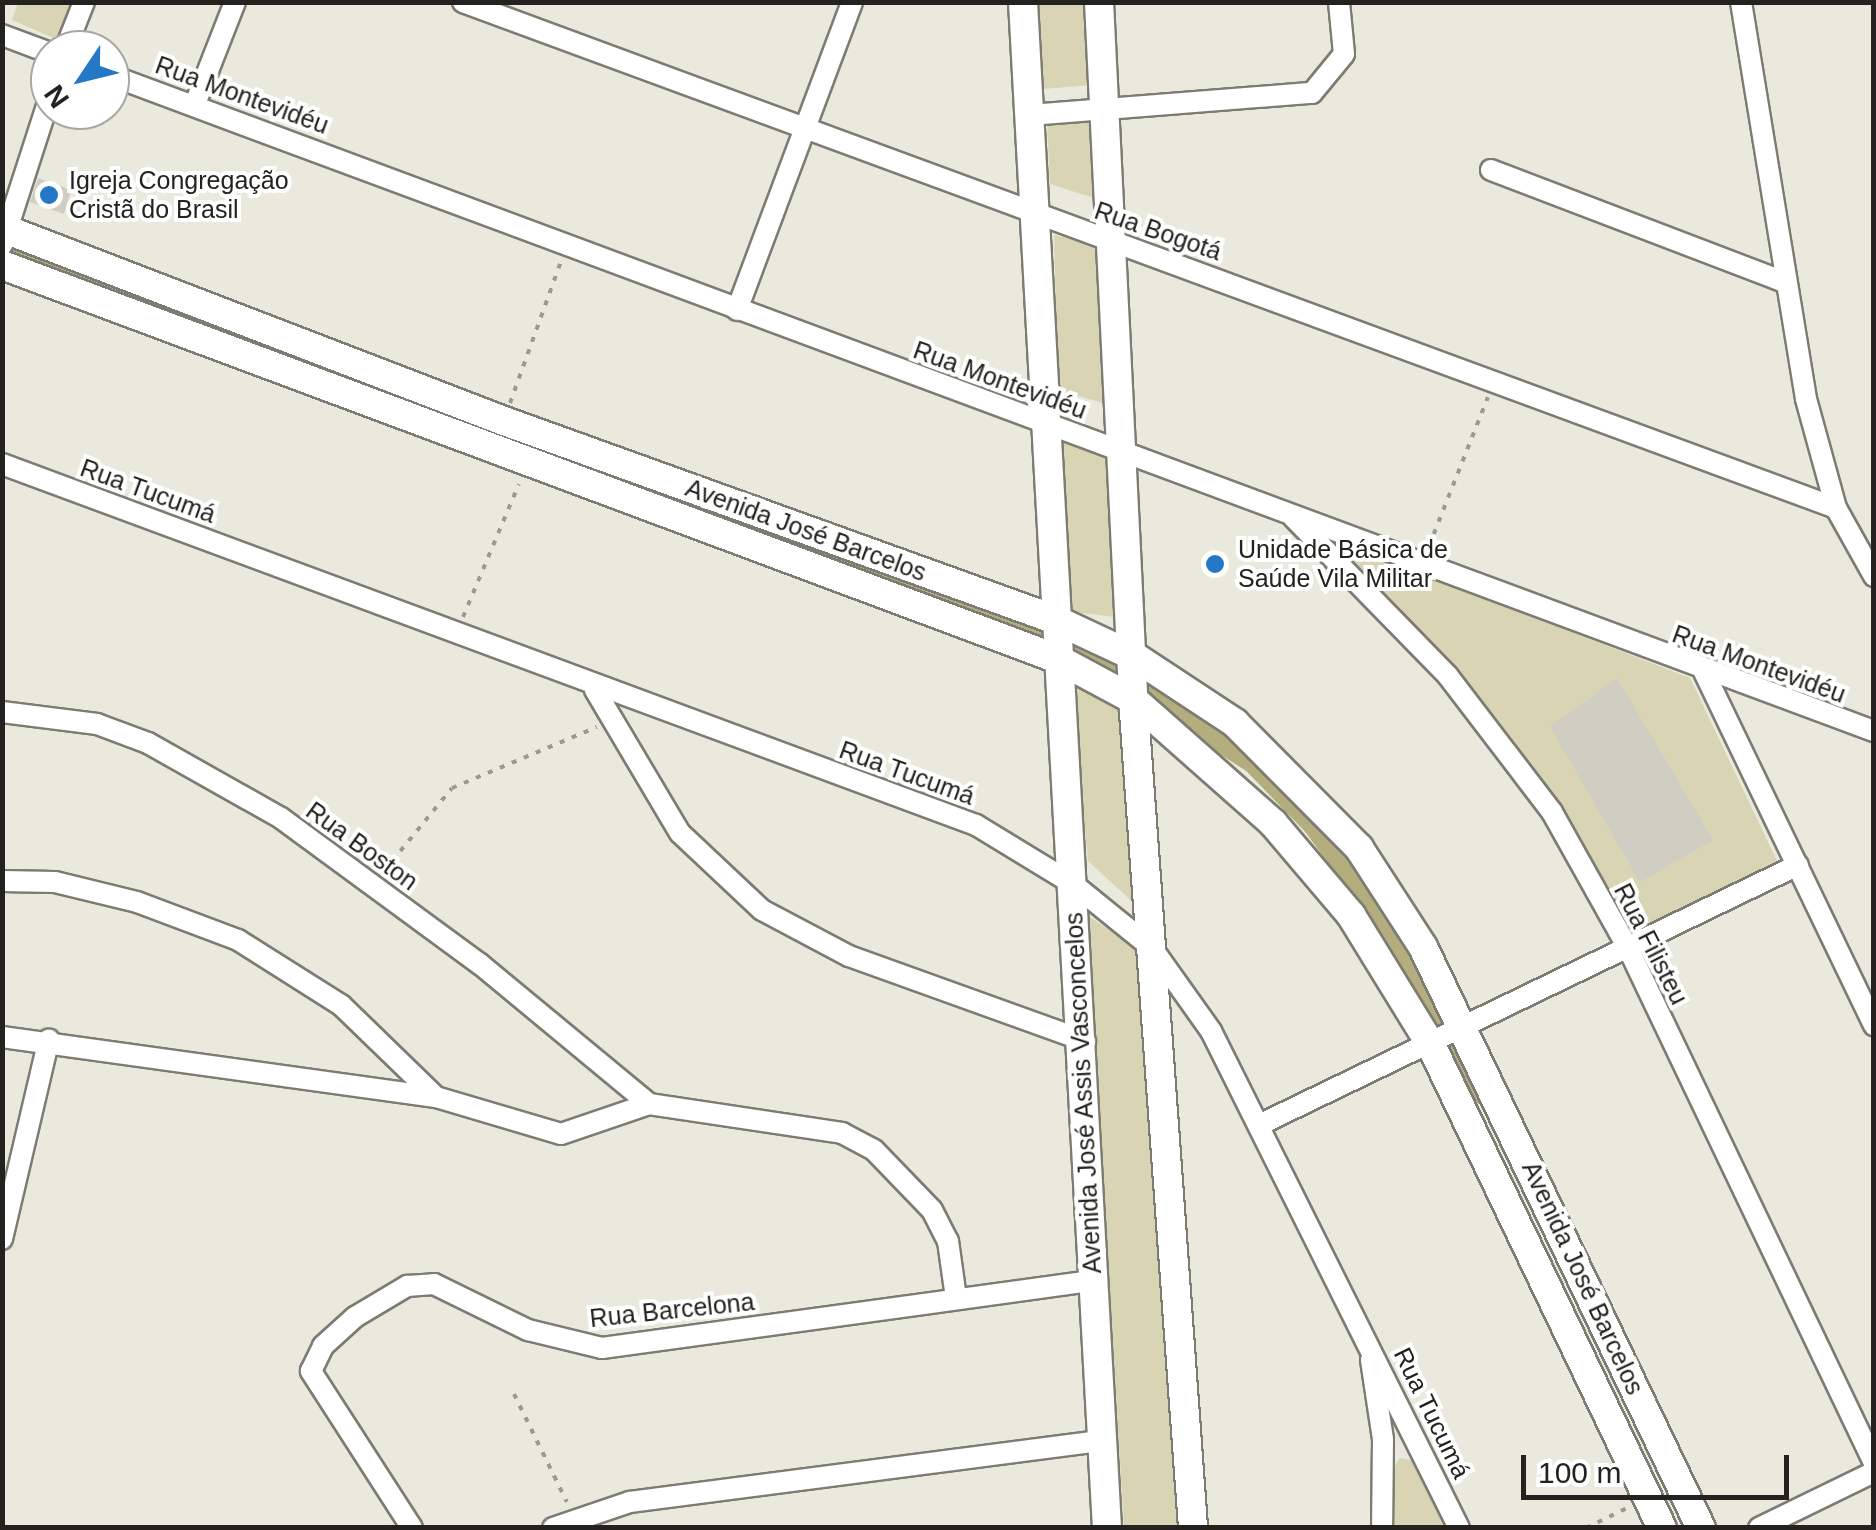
<!DOCTYPE html>
<meta charset="utf-8">
<style>
body{margin:0}
#map{position:relative;width:1876px;height:1530px;overflow:hidden;background:#eae9dd;font-family:Arial,sans-serif}
div>[style]{position:absolute}
[style*='--x']{left:calc(var(--x)*1px);top:calc(var(--y)*1px);width:calc(var(--w)*1px);rotate:calc(var(--a)*1deg)}
.green>*{inset:0;background:#d9d4b3}
.river>*{height:32px;margin:-16px;padding:0 16px;transform-origin:16px;border-radius:16px;background:#b4ae7e}
.building>*{inset:0;background:#d0cec3}
.path>*{height:4px;margin-top:-2px;transform-origin:0;background:repeating-linear-gradient(90deg,#9b9a91 0 5px,transparent 0 13px)}
.roads{filter:drop-shadow(2px 0 #7d7c72) drop-shadow(-2px 0 #7d7c72) drop-shadow(0 2px #7d7c72) drop-shadow(0 -2px #7d7c72)}
.street>*{height:20px;margin:-10px;padding:0 10px;transform-origin:10px;border-radius:10px;background:#fff}
.secondary>*{height:28px;margin:-14px;padding:0 14px;transform-origin:14px;border-radius:14px;background:#fff}
.dots>*{width:28px;height:28px;translate:-50% -50%;box-sizing:border-box;border:5px solid #fff;border-radius:50%}
span{translate:-50% -50%;white-space:nowrap;text-align:center;line-height:1.15;-webkit-text-stroke:8px #fff;paint-order:stroke}
.street-label{font-size:25px;color:#23221e}
.poi-label{font-size:25px;color:#23221e}
.left{translate:0 -50%;text-align:left}
.frame{position:absolute;inset:0;border:5px solid #23221e;pointer-events:none}
.north{position:absolute;left:30px;top:30px;width:100px;height:100px;box-sizing:border-box;background:#fff;border:2px solid #a7a7a5;border-radius:50%;rotate:235deg;font-size:28px;font-weight:700;line-height:40px;text-align:center;color:#23221e}
.north::after{content:'';display:block;margin:auto;width:35px;height:45px;background:#2478c6;clip-path:polygon(50% 0,100% 100%,50% 72%,0 100%)}
.scale{position:absolute;left:1521px;top:1455px;width:268px;height:45px;box-sizing:border-box;border:5px solid #23221e;border-top:0;padding-left:12px;font-size:30px;line-height:35px;white-space:nowrap;color:#23221e;-webkit-text-stroke:8px #fff;paint-order:stroke}
</style>
<div id="map">
<div class="green">
<i style="clip-path:polygon(18px 3px,80px 3px,63px 42px,12px 20px)"></i>
<i style="clip-path:polygon(1037px 3px,1085px 3px,1092px 85px,1042px 89px)"></i>
<i style="clip-path:polygon(1092px 117px,1097px 199px,1050px 184px,1047px 121px)"></i>
<i style="clip-path:polygon(1054px 235px,1101px 246px,1110px 405px,1058px 390px)"></i>
<i style="clip-path:polygon(1054px 437px,1108px 459px,1124px 499px,1109px 497px,1115px 617px,1065px 611px,1064px 465px)"></i>
<i style="clip-path:polygon(1336px 541px,1690px 678px,1778px 863px,1631px 936px,1552px 795px,1458px 673px)"></i>
<i style="clip-path:polygon(1072px 682px,1129px 710px,1137px 906px,1088px 861px)"></i>
<i style="clip-path:polygon(1087px 915px,1137px 949px,1179px 1527px,1124px 1527px)"></i>
<i style="clip-path:polygon(1400px 1458px,1420px 1462px,1452px 1527px,1388px 1528px,1389px 1474px)"></i>
</div>
<div class="river">
<i style="--x:21;--y:251;--w:151;--a:20.6"></i>
<i style="--x:721;--y:513;--w:380;--a:20.2"></i>
<i style="--x:1078;--y:644;--w:213;--a:32.7"></i>
<i style="--x:1257;--y:759;--w:88;--a:45.9"></i>
<i style="--x:1318;--y:822;--w:94;--a:54.1"></i>
<i style="--x:1373;--y:898;--w:216;--a:61.5"></i>
</div>
<div class="building">
<i style="clip-path:polygon(38px 178px,71px 190px,64px 214px,30px 202px)"></i>
<i style="clip-path:polygon(1617px 678px,1713px 840px,1640px 882px,1550px 727px)"></i>
</div>
<div class="path">
<i style="--x:510;--y:403;--w:151;--a:-70.2"></i>
<i style="--x:1429;--y:546;--w:160;--a:-68.4"></i>
<i style="--x:463;--y:617;--w:144;--a:-67.2"></i>
<i style="--x:384;--y:871;--w:107;--a:-50.7"></i>
<i style="--x:452;--y:788;--w:157;--a:-22.8"></i>
<i style="--x:514;--y:1394;--w:120;--a:63.9"></i>
<i style="--x:1586;--y:1528;--w:46;--a:-26"></i>
</div>
<div class="roads">
<div class="street">
<i style="--x:463;--y:2;--w:1463;--a:20.23"></i>
<i style="--x:1741;--y:2;--w:402;--a:80.7"></i>
<i style="--x:1806;--y:399;--w:113;--a:74.6"></i>
<i style="--x:1836;--y:508;--w:78;--a:60.8"></i>
<i style="--x:2;--y:35;--w:51;--a:20.6"></i>
<i style="--x:65;--y:50;--w:52;--a:-68.4"></i>
<i style="--x:110;--y:75;--w:1882;--a:20.4"></i>
<i style="--x:195;--y:104;--w:110;--a:-68.6"></i>
<i style="--x:1030;--y:115;--w:283;--a:-4.5"></i>
<i style="--x:1312;--y:93;--w:50;--a:-50.6"></i>
<i style="--x:1344;--y:54;--w:52;--a:-95.5"></i>
<i style="--x:1491;--y:170;--w:315;--a:20.9"></i>
<i style="--x:2;--y:245;--w:157;--a:-72.1"></i>
<i style="--x:737;--y:310;--w:329;--a:-69.5"></i>
<i style="--x:2;--y:464;--w:1039;--a:20.34"></i>
<i style="--x:976;--y:825;--w:114;--a:31.3"></i>
<i style="--x:1073;--y:884;--w:102;--a:39"></i>
<i style="--x:1152;--y:948;--w:102;--a:54.6"></i>
<i style="--x:1211;--y:1031;--w:555;--a:63.48"></i>
<i style="--x:1293;--y:517;--w:222;--a:45.7"></i>
<i style="--x:1448;--y:676;--w:171;--a:52.6"></i>
<i style="--x:1552;--y:812;--w:158;--a:60.8"></i>
<i style="--x:1629;--y:950;--w:569;--a:64.47"></i>
<i style="--x:1704;--y:672;--w:392;--a:64.3"></i>
<i style="--x:595;--y:690;--w:166;--a:59.3"></i>
<i style="--x:680;--y:833;--w:112;--a:43.2"></i>
<i style="--x:762;--y:910;--w:98;--a:27.9"></i>
<i style="--x:849;--y:956;--w:251;--a:19.8"></i>
<i style="--x:2;--y:712;--w:96;--a:7.2"></i>
<i style="--x:97;--y:724;--w:54;--a:20.4"></i>
<i style="--x:148;--y:743;--w:153;--a:29.4"></i>
<i style="--x:281;--y:818;--w:247;--a:36.3"></i>
<i style="--x:480;--y:964;--w:219;--a:39.6"></i>
<i style="--x:2;--y:881;--w:53;--a:1.1"></i>
<i style="--x:55;--y:882;--w:84;--a:13.7"></i>
<i style="--x:137;--y:902;--w:108;--a:20.6"></i>
<i style="--x:238;--y:940;--w:122;--a:32.3"></i>
<i style="--x:341;--y:1005;--w:132;--a:44.1"></i>
<i style="--x:2;--y:1037;--w:438;--a:7.9"></i>
<i style="--x:436;--y:1097;--w:130;--a:16.5"></i>
<i style="--x:561;--y:1134;--w:93;--a:-18.8"></i>
<i style="--x:649;--y:1104;--w:195;--a:8.5"></i>
<i style="--x:842;--y:1133;--w:36;--a:28"></i>
<i style="--x:874;--y:1150;--w:83;--a:46"></i>
<i style="--x:932;--y:1210;--w:35;--a:63"></i>
<i style="--x:948;--y:1241;--w:58;--a:82"></i>
<i style="--x:1261;--y:1124;--w:596;--a:-25.75"></i>
<i style="--x:2;--y:1239;--w:205;--a:-76.8"></i>
<i style="--x:1371;--y:1360;--w:80;--a:81.4"></i>
<i style="--x:1383;--y:1439;--w:89;--a:90.6"></i>
<i style="--x:412;--y:1528;--w:187;--a:-122.8"></i>
<i style="--x:311;--y:1371;--w:28;--a:-64"></i>
<i style="--x:323;--y:1346;--w:43;--a:-42.2"></i>
<i style="--x:355;--y:1317;--w:61;--a:-30.8"></i>
<i style="--x:407;--y:1286;--w:27;--a:-4"></i>
<i style="--x:434;--y:1284;--w:105;--a:26.1"></i>
<i style="--x:528;--y:1330;--w:76;--a:13.7"></i>
<i style="--x:602;--y:1348;--w:494;--a:-7.8"></i>
<i style="--x:553;--y:1528;--w:81;--a:-18.7"></i>
<i style="--x:630;--y:1502;--w:475;--a:-7.4"></i>
<i style="--x:1759;--y:1528;--w:128;--a:-26"></i>
</div>
<div class="secondary">
<i style="--x:1023;--y:2;--w:1528;--a:86.85"></i>
<i style="--x:1099;--y:2;--w:711;--a:87.18"></i>
<i style="--x:1134;--y:712;--w:818;--a:85.86"></i>
<i style="--x:2;--y:228;--w:538;--a:21.03"></i>
<i style="--x:504;--y:421;--w:587;--a:19.82"></i>
<i style="--x:1056;--y:620;--w:87;--a:25.1"></i>
<i style="--x:1135;--y:657;--w:120;--a:33.4"></i>
<i style="--x:1235;--y:723;--w:176;--a:45.2"></i>
<i style="--x:1359;--y:848;--w:118;--a:57.1"></i>
<i style="--x:1423;--y:947;--w:644;--a:64.43"></i>
<i style="--x:2;--y:265;--w:1127;--a:20.46"></i>
<i style="--x:1058;--y:659;--w:86;--a:28.3"></i>
<i style="--x:1134;--y:700;--w:186;--a:41.5"></i>
<i style="--x:1273;--y:823;--w:121;--a:49.7"></i>
<i style="--x:1351;--y:915;--w:153;--a:58.4"></i>
<i style="--x:1431;--y:1045;--w:535;--a:64.44"></i>
</div>
</div>
<div class="dots">
<i style="left:49px;top:195px;background:#2478c6"></i>
<i style="left:1215px;top:564px;background:#2478c6"></i>
</div>
<div class="street-label">
<span style="left:242px;top:95px;rotate:20deg">Rua Montevidéu</span>
<span style="left:1158px;top:231px;rotate:19deg">Rua Bogotá</span>
<span style="left:1000px;top:380px;rotate:20deg">Rua Montevidéu</span>
<span style="left:148px;top:491px;rotate:20deg">Rua Tucumá</span>
<span style="left:806px;top:530px;rotate:20deg">Avenida José Barcelos</span>
<span style="left:1759px;top:664px;rotate:20deg">Rua Montevidéu</span>
<span style="left:907px;top:773px;rotate:20deg">Rua Tucumá</span>
<span style="left:362px;top:846px;rotate:36deg">Rua Boston</span>
<span style="left:1651px;top:944px;rotate:63deg">Rua Filisteu</span>
<span style="left:1083px;top:1093px;rotate:-93deg">Avenida José Assis Vasconcelos</span>
<span style="left:1583px;top:1278px;rotate:65deg">Avenida José Barcelos</span>
<span style="left:672px;top:1310px;rotate:-6deg">Rua Barcelona</span>
<span style="left:1432px;top:1413px;rotate:64deg">Rua Tucumá</span>
</div>
<div class="poi-label">
<span class="left" style="left:69px;top:195px">Igreja Congregação<br>Cristã do Brasil</span>
<span class="left" style="left:1238px;top:564px">Unidade Básica de<br>Saúde Vila Militar</span>
</div>
<div class="frame"></div>
<div class="north">N</div>
<div class="scale">100 m</div>
</div>
